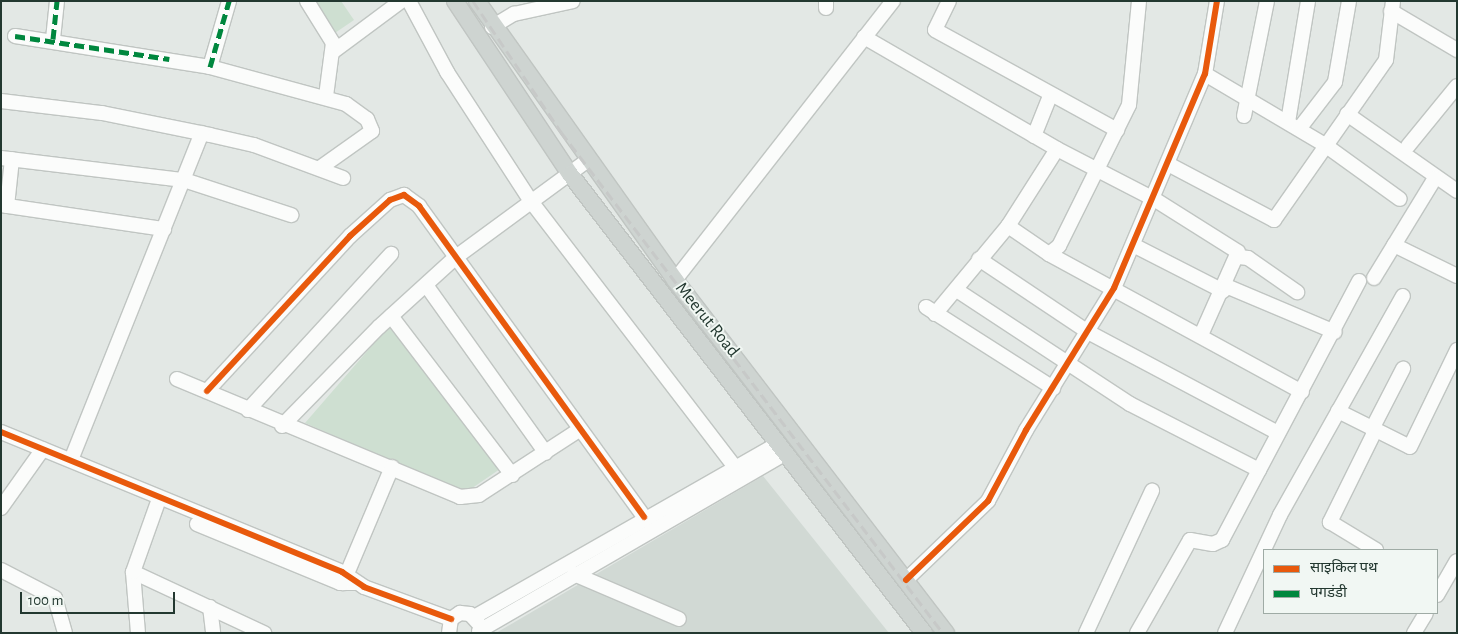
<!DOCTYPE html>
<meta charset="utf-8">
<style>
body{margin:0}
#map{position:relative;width:1458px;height:634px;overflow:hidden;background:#e3e8e5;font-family:"Alegreya Sans","Noto Sans Devanagari",sans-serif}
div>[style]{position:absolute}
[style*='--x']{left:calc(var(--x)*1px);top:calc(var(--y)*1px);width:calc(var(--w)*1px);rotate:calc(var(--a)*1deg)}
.built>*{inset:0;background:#d1d9d4}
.green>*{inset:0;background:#cedfd1}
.roads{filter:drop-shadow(1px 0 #c0c5c2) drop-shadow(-1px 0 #c0c5c2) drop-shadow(0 1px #c0c5c2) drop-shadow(0 -1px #c0c5c2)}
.minor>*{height:14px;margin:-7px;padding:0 7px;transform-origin:7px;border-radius:7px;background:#fbfcfb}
.major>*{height:16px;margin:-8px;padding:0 8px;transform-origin:8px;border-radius:8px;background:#ced4d1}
.rail>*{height:3px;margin-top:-1.5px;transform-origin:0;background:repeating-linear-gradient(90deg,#c7c9c8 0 10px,transparent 0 15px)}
.quiet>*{height:5px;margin-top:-2.5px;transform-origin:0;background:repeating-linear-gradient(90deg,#00873e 0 10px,transparent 0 15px)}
.cycleway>*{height:6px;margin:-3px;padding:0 3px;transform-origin:3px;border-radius:3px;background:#e8590c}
span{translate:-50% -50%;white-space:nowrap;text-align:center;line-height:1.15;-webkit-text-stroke:4px #f1f7f3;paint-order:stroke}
.street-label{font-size:18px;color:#233830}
.frame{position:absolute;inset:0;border:2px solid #233830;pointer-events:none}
.legend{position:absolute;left:1263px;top:549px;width:175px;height:65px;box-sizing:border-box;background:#f1f7f3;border:1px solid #9faba5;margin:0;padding:6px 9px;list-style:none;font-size:15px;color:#233830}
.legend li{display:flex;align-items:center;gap:10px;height:25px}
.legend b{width:25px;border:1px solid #9faba5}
.scale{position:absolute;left:20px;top:592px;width:155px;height:22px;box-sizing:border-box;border:2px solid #233830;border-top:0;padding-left:6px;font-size:15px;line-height:18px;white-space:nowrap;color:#233830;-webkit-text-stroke:4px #f1f7f3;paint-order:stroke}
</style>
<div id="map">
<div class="built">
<i style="clip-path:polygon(763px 476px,889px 633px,496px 633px)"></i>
</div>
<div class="green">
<i style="clip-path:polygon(309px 1px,341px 1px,354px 20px,332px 35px)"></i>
<i style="clip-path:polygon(389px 326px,500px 469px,465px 493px,305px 423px)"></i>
</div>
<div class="roads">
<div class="minor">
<i style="--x:307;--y:1;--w:49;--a:58.2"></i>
<i style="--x:333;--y:43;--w:53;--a:97.5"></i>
<i style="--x:409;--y:1;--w:81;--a:61.8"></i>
<i style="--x:447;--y:72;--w:153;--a:57"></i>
<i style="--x:530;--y:200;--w:335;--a:52.5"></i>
<i style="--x:826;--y:1;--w:7;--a:90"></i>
<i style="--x:949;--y:1;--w:32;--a:116"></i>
<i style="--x:935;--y:30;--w:208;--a:28.8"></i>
<i style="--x:1391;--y:11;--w:77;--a:30.6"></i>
<i style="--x:492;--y:27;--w:26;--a:-31"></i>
<i style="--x:514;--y:14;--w:60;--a:-12.4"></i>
<i style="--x:15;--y:36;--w:197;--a:9"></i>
<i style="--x:210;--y:67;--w:141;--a:15.2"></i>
<i style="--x:346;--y:104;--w:26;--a:36"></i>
<i style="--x:367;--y:119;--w:13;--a:67"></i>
<i style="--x:372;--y:131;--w:64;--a:144.6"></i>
<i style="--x:864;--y:37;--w:223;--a:30.1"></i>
<i style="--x:1057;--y:149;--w:109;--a:27.3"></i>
<i style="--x:1154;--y:199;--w:99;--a:32.2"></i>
<i style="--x:1238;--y:252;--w:91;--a:114"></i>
<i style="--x:53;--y:39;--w:38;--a:-84"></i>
<i style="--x:334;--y:51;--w:84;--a:-36.7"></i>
<i style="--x:210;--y:67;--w:69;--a:-73.9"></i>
<i style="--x:1205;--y:74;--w:139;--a:30.6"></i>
<i style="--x:1325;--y:145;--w:92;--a:35.8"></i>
<i style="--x:1;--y:101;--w:102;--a:6.8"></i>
<i style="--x:102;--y:113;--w:110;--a:11.5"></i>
<i style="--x:210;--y:135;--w:45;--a:12.8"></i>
<i style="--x:254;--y:145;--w:95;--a:20.3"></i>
<i style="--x:1347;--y:114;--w:134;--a:35"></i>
<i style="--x:1244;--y:116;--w:117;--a:-78.7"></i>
<i style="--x:1288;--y:122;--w:123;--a:-80.6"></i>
<i style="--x:1299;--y:129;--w:59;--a:-52.5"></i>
<i style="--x:1335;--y:82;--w:82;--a:-80.2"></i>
<i style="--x:1034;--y:136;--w:43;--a:-68.2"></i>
<i style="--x:1408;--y:146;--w:77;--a:-50.8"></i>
<i style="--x:1;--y:158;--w:184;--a:6.9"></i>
<i style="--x:184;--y:180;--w:113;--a:18.1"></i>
<i style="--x:1168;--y:164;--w:120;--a:27.8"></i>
<i style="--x:1274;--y:220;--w:195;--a:-55"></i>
<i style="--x:1386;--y:60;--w:59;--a:-83.2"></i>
<i style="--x:1;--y:205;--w:165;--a:8.4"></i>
<i style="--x:7;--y:206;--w:47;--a:-83.9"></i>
<i style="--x:1008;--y:226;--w:50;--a:34.3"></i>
<i style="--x:1049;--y:254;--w:288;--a:28.6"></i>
<i style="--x:1394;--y:245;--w:70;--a:26.2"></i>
<i style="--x:1135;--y:246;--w:99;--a:27.1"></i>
<i style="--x:1049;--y:254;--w:13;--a:-39"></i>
<i style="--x:1059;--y:246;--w:157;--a:-63.6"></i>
<i style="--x:1129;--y:105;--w:104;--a:-84.5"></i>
<i style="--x:1239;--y:257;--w:9;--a:6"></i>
<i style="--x:1248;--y:258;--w:60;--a:34.8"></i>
<i style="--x:979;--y:259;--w:131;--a:33.8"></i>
<i style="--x:1088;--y:332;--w:215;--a:28"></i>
<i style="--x:1374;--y:278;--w:117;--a:-58.6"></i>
<i style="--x:675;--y:280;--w:354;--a:-52"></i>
<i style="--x:426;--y:285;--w:206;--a:54.5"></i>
<i style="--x:1226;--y:286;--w:118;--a:22.9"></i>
<i style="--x:958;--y:291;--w:206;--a:33.3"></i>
<i style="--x:1130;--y:404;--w:145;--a:27.1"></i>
<i style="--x:926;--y:307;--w:151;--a:32.5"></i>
<i style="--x:935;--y:314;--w:114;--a:-50.3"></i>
<i style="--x:1008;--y:226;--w:91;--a:-57.5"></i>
<i style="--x:391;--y:316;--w:200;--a:52.7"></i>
<i style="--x:177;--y:379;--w:307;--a:22.6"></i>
<i style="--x:460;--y:497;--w:19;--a:-6"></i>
<i style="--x:479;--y:495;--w:119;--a:-33"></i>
<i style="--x:207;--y:391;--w:211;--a:-47.3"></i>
<i style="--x:350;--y:236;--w:54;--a:-42"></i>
<i style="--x:390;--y:200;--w:15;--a:-20"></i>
<i style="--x:404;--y:195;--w:19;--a:36"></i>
<i style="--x:419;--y:206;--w:384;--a:54.1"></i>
<i style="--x:248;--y:410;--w:212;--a:-47.5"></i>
<i style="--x:1338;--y:411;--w:80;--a:26.6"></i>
<i style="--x:1410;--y:447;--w:108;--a:-64.1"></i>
<i style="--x:282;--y:426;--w:139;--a:-45.6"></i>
<i style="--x:379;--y:327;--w:104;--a:-42.3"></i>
<i style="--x:456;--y:257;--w:164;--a:-36.3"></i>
<i style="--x:1372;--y:429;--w:68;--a:-62.7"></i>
<i style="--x:1375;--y:431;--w:102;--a:116.3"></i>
<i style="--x:1330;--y:522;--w:54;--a:31.3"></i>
<i style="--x:1;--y:432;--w:369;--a:22.3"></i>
<i style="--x:342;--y:572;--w:27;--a:34"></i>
<i style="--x:364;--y:587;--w:93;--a:20.2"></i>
<i style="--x:71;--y:460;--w:352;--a:-68.2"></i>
<i style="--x:1;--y:508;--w:72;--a:-54.6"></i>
<i style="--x:197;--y:524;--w:155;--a:22.4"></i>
<i style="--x:340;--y:583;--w:15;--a:0"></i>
<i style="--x:1;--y:570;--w:61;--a:27.4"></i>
<i style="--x:55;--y:598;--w:36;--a:74"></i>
<i style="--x:133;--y:572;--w:145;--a:25"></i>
<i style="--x:574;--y:574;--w:114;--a:23.2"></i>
<i style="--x:906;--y:580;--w:114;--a:-43.9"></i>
<i style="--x:988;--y:501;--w:81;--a:-61.8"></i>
<i style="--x:1026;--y:430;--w:167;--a:-58.2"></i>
<i style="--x:1114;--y:288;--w:233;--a:-67"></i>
<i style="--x:1205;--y:74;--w:74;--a:-80.7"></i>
<i style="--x:343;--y:583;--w:126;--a:-67.1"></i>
<i style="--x:1437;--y:595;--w:39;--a:-60"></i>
<i style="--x:210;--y:607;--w:26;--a:83"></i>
<i style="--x:474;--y:617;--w:348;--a:-29.7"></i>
<i style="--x:479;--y:631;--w:351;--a:-30.1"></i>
<i style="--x:138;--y:633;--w:61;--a:-94.7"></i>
<i style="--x:133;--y:572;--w:77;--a:-70.4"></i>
<i style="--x:449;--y:633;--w:14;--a:-82"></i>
<i style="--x:451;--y:619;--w:11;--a:-34"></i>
<i style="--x:460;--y:613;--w:10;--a:6"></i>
<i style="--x:470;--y:614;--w:13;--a:48"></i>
<i style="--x:1086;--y:633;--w:157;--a:-65.1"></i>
<i style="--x:1137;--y:633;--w:107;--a:-60.3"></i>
<i style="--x:1190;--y:540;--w:23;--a:10"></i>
<i style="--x:1213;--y:544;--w:10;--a:-24"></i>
<i style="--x:1222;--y:540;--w:293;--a:-62.1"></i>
<i style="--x:1225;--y:633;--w:130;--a:-65"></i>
<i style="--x:1280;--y:515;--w:251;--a:-60.7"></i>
<i style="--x:1414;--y:633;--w:23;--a:-59"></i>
</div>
<div class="major">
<i style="--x:455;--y:1;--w:208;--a:56.4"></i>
<i style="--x:570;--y:174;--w:580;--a:52.36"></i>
<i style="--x:477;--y:1;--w:342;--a:54.6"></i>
<i style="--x:675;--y:280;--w:445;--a:52.5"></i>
</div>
</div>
<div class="rail">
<i style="--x:473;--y:1;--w:158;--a:56.1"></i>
<i style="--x:561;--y:132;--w:630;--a:52.68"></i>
</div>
<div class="quiet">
<i style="--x:15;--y:36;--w:156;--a:8.5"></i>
<i style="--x:53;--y:39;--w:38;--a:-84"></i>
<i style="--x:210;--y:67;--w:69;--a:-73.9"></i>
</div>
<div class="cycleway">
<i style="--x:207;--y:391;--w:211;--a:-47.3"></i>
<i style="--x:350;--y:236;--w:54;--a:-42"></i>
<i style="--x:390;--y:200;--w:15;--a:-20"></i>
<i style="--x:404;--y:195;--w:19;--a:36"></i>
<i style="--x:419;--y:206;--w:384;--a:54.1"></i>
<i style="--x:1;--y:432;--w:369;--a:22.3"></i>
<i style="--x:342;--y:572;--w:27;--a:34"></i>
<i style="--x:364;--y:587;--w:93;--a:20.2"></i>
<i style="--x:906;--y:580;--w:114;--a:-43.9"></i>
<i style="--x:988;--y:501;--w:81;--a:-61.8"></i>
<i style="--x:1026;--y:430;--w:167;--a:-58.2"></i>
<i style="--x:1114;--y:288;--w:233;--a:-67"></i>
<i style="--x:1205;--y:74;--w:74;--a:-80.7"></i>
</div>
<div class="street-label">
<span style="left:707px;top:320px;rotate:51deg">Meerut Road</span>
</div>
<div class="frame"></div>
<ul class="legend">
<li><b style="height:6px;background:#e8590c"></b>साइकिल पथ</li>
<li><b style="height:6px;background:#00873e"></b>पगडंडी</li>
</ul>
<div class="scale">100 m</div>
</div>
